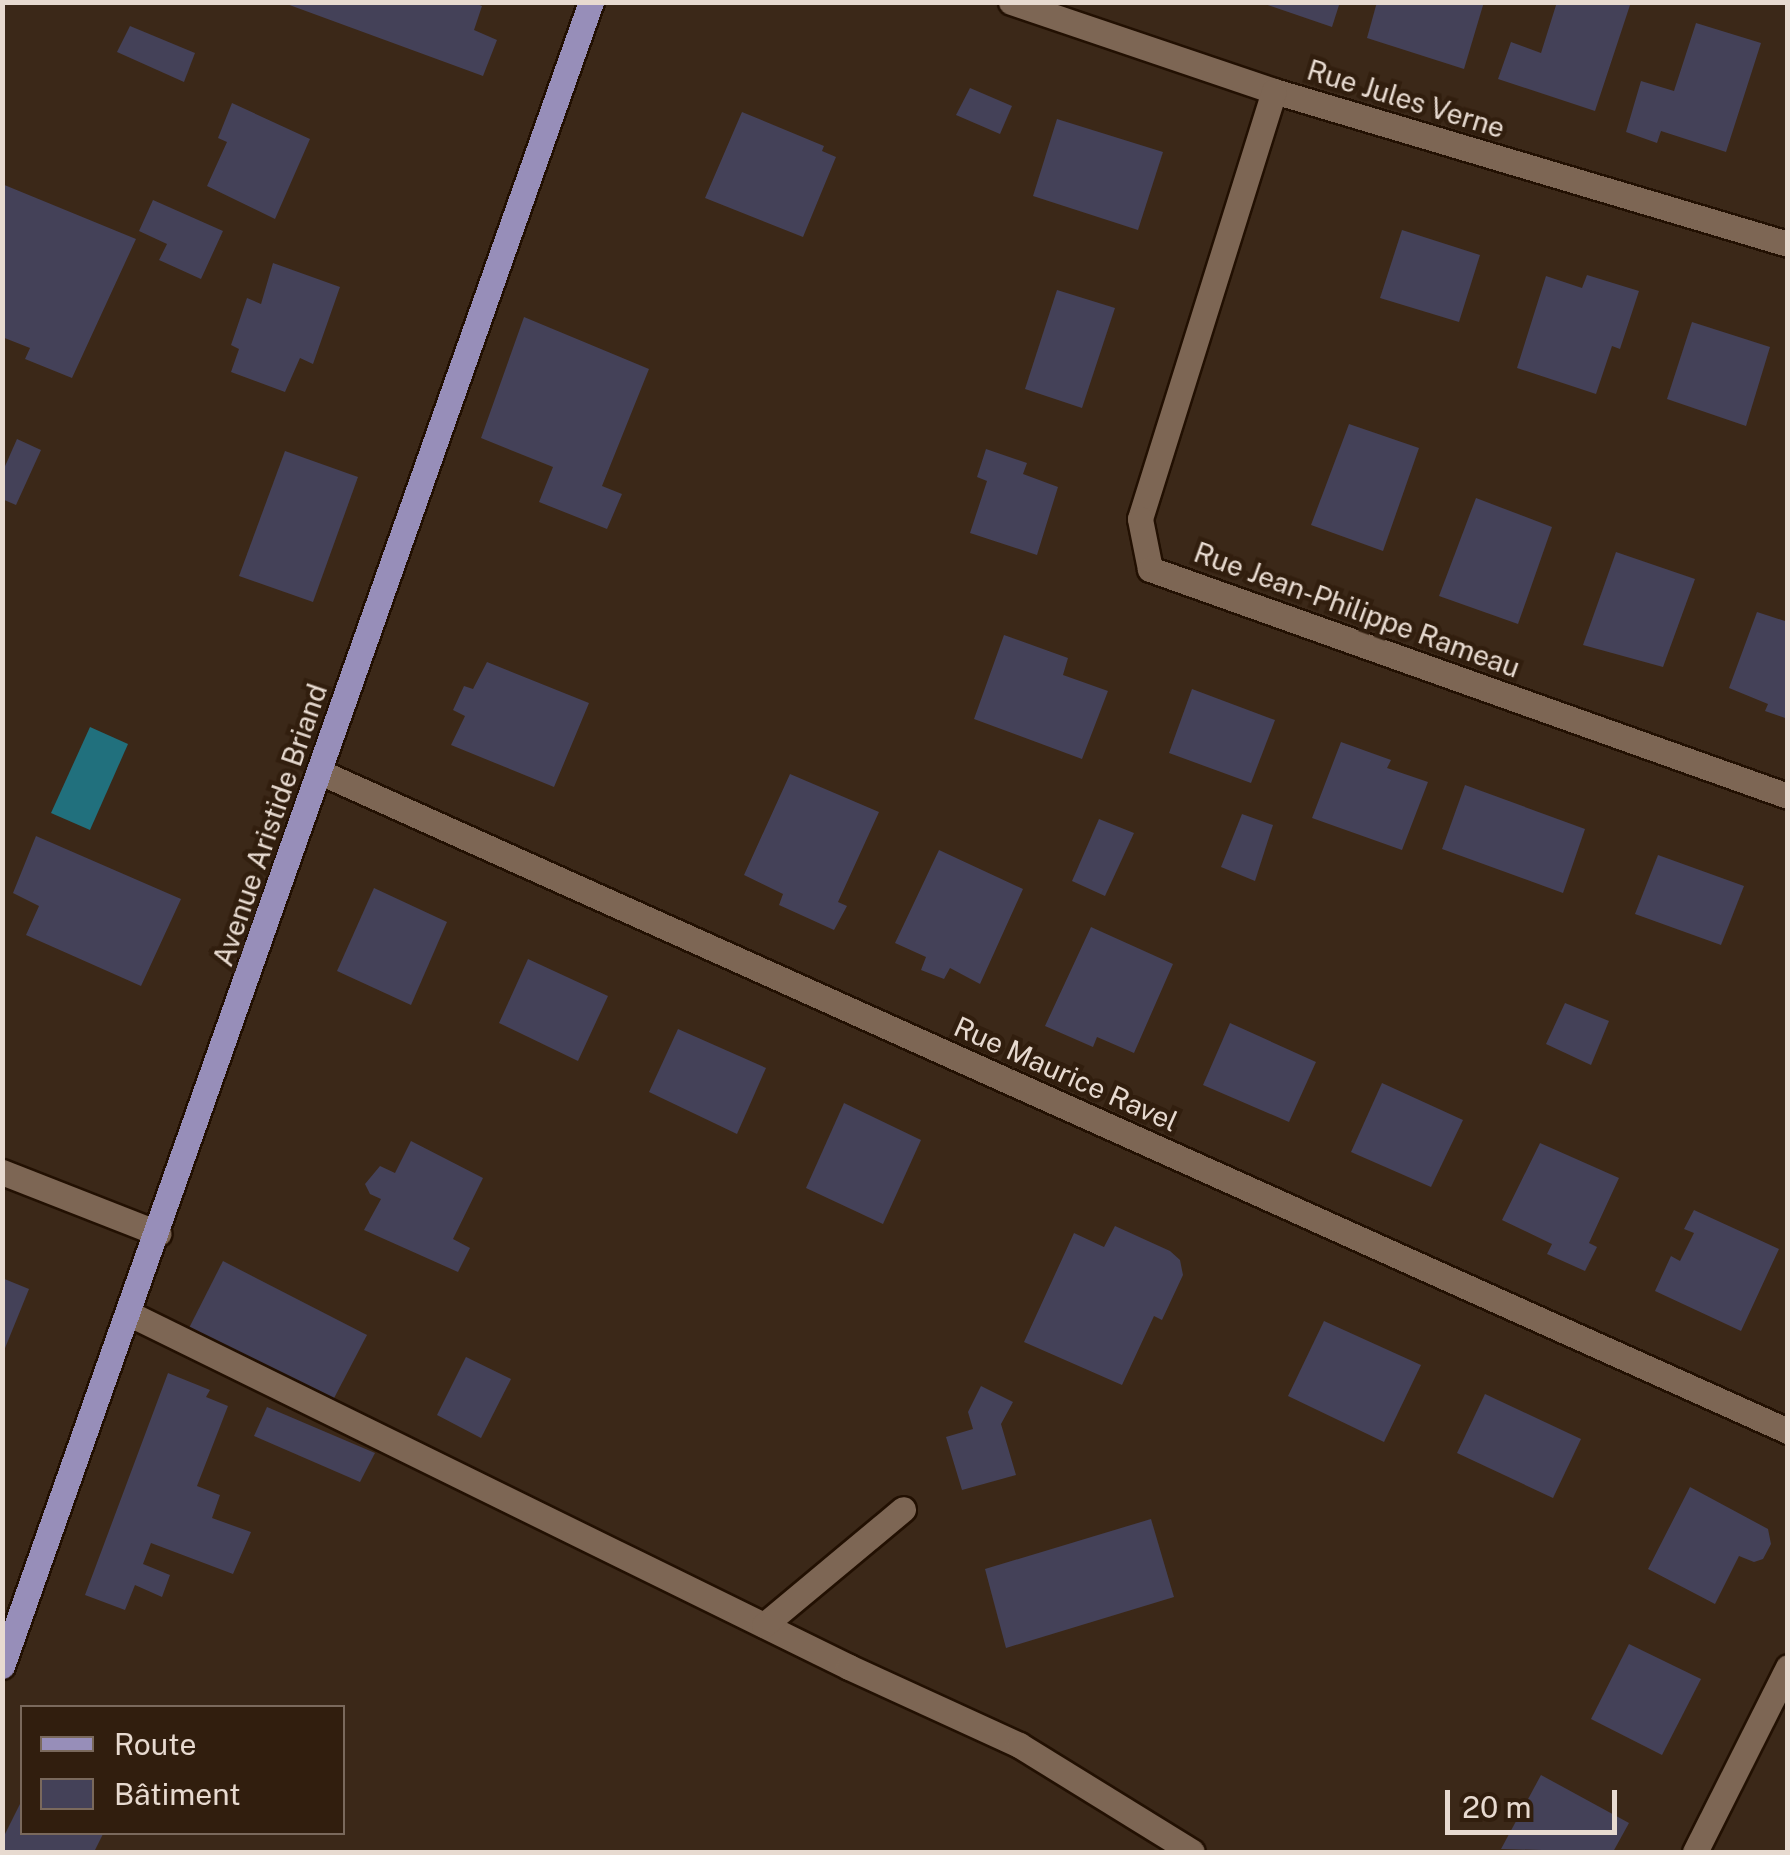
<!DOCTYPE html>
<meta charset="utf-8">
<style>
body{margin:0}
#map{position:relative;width:1790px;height:1855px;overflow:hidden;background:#3b2818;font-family:"Public Sans",sans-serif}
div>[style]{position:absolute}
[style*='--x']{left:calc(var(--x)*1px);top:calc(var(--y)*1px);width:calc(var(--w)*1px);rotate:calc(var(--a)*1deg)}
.water>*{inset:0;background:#21707d}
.building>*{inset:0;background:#444158}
.roads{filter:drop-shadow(2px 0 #221002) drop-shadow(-2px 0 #221002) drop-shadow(0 2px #221002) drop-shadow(0 -2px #221002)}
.minor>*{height:25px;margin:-12.5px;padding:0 12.5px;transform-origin:12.5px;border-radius:12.5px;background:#7d6654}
.major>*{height:25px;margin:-12.5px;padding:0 12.5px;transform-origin:12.5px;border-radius:12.5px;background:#978eb9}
span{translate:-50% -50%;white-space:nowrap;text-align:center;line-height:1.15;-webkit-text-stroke:9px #311e0e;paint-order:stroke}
.street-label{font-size:28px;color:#e7dad0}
.frame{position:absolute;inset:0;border:5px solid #e7dad0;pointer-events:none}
.legend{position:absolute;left:20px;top:1705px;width:325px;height:130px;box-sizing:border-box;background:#311e0e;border:2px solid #7a695c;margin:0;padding:12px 18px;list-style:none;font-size:30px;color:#e7dad0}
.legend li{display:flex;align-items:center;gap:20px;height:50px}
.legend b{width:50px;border:2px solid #7a695c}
.scale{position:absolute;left:1445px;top:1790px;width:172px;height:45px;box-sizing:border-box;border:5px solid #e7dad0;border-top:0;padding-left:12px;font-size:30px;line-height:35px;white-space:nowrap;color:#e7dad0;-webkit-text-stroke:8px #311e0e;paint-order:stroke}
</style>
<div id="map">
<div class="water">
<i style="clip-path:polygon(90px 727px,128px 744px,90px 830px,51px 813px)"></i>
</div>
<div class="building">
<i style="clip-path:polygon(472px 2px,482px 6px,474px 30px,497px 40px,483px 76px,284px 3px)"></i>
<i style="clip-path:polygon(1259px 2px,1340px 2px,1332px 27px)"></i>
<i style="clip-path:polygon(1377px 2px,1484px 2px,1464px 69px,1367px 38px)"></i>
<i style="clip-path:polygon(1557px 2px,1631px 2px,1595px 111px,1498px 79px,1511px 42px,1541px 53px)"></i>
<i style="clip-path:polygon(1696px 23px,1761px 43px,1726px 152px,1661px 131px,1657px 143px,1626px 132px,1641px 81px,1674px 91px)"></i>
<i style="clip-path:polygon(130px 26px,195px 53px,184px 82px,117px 52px)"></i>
<i style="clip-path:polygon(970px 88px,1012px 106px,1000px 134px,956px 115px)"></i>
<i style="clip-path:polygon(232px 103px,310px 139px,275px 219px,207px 186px,227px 142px,218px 138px)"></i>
<i style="clip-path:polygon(742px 112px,824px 146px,822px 151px,836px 157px,803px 237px,705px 198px)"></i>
<i style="clip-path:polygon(1057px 119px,1163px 152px,1138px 230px,1033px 196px)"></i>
<i style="clip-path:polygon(2px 184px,136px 239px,72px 378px,25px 359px,30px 348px,2px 337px)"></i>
<i style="clip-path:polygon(153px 200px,223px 231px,201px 279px,159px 260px,167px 244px,139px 231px)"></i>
<i style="clip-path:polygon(1402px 230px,1480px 255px,1459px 322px,1380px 298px)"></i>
<i style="clip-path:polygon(273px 263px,340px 287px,313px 364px,300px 358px,285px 392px,231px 372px,239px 349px,231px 345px,247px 298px,261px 304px)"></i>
<i style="clip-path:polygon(1587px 275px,1639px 291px,1620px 349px,1612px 346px,1596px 394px,1517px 368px,1546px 276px,1582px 288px)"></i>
<i style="clip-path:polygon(1057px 290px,1115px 308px,1082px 408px,1025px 389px)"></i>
<i style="clip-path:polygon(524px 317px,649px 369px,602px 486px,622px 494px,607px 529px,539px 502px,553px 467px,481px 438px)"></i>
<i style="clip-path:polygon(1692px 322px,1770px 347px,1746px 426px,1667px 399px)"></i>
<i style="clip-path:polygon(1349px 424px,1419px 448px,1383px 551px,1311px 525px)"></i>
<i style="clip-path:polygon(17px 439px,41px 450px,16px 505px,2px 499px,2px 473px)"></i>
<i style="clip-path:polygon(986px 449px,1027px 463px,1023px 474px,1058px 487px,1037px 555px,970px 533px,987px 481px,977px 477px)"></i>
<i style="clip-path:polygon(285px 451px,358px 477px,313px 602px,239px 576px)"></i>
<i style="clip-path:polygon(1476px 498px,1552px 527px,1518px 624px,1439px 596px)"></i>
<i style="clip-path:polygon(1616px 552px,1695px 579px,1663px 667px,1583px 645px)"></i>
<i style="clip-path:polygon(1757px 612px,1788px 622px,1788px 719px,1765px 711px,1768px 704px,1729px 688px)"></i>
<i style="clip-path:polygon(1004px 635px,1068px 658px,1063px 675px,1108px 691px,1082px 759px,974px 719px)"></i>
<i style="clip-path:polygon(487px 662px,589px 703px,554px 787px,451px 745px,465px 716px,453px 710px,464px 686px,473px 689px)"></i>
<i style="clip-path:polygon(1192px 689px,1275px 720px,1251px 783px,1169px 753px)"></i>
<i style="clip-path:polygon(1341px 742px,1391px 760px,1387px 768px,1428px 782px,1402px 850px,1312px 818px)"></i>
<i style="clip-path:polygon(790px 774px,879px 812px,838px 902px,847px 906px,834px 930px,779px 905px,783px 894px,744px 875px)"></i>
<i style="clip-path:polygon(1465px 785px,1585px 829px,1563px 893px,1442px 849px)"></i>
<i style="clip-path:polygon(1242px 814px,1273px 825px,1255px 881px,1221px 867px)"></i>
<i style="clip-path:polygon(1099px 819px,1134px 833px,1105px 896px,1072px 881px)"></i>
<i style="clip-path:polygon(36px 836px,181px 899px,141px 986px,26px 935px,39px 906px,13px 893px)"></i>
<i style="clip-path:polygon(939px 850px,1023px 889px,980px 984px,950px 968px,944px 979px,921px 970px,926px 957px,895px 943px)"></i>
<i style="clip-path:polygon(1658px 855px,1744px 886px,1721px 945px,1635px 914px)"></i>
<i style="clip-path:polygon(374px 888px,447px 922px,411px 1005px,337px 971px)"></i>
<i style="clip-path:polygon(1091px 927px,1173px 964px,1134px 1053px,1097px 1037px,1093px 1047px,1045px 1026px)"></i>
<i style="clip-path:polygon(528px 959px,608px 996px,578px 1061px,499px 1023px)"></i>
<i style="clip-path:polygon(1565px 1003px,1609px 1021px,1591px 1065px,1546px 1044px)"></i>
<i style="clip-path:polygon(1230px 1023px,1316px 1062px,1289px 1122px,1203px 1085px)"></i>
<i style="clip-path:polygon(678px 1029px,766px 1068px,737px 1134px,649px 1092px)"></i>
<i style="clip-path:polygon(1382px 1083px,1463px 1120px,1431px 1187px,1351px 1152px)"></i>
<i style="clip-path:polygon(844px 1103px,921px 1140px,883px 1224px,806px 1188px)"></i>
<i style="clip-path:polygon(411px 1141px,483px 1178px,453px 1239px,470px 1248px,458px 1272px,364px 1230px,381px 1199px,370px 1194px,365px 1184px,380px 1166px,395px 1173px)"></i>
<i style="clip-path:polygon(1540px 1143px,1619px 1178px,1589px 1243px,1597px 1247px,1585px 1271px,1547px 1254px,1552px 1244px,1502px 1220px)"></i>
<i style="clip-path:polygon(1694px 1210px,1779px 1249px,1741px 1331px,1655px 1291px,1671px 1256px,1680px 1261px,1694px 1233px,1684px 1229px)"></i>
<i style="clip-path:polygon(1115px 1226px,1170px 1251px,1180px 1260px,1183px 1275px,1162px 1320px,1154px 1316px,1122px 1385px,1024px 1342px,1074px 1233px,1104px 1247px)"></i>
<i style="clip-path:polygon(223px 1261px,367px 1335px,332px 1402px,188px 1330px)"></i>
<i style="clip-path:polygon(2px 1278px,29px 1289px,3px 1353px,2px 1353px)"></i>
<i style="clip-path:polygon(1324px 1321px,1421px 1365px,1384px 1442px,1288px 1396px)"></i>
<i style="clip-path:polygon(466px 1357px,511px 1379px,481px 1438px,437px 1415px)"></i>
<i style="clip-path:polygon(168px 1373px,210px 1390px,206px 1397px,228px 1406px,197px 1486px,220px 1495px,212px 1518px,251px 1532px,233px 1574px,151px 1543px,143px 1564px,170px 1575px,162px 1597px,135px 1585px,125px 1610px,85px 1595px)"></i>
<i style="clip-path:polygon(981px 1386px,1013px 1402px,1001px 1424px,1016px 1475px,962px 1490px,946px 1437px,973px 1429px,968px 1412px)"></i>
<i style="clip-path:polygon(1485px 1394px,1581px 1439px,1553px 1498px,1457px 1453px)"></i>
<i style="clip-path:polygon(267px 1407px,375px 1453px,360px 1482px,254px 1436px)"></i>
<i style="clip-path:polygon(1690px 1487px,1768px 1529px,1771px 1544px,1763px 1559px,1754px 1562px,1739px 1556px,1715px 1604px,1648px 1569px)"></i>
<i style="clip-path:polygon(1151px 1519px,1174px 1597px,1006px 1648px,985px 1569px)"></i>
<i style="clip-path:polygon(1629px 1644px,1701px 1679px,1662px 1755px,1591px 1719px)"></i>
<i style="clip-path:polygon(1541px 1775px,1629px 1823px,1613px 1852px,1501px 1849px)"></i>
<i style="clip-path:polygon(22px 1800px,22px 1832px,104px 1832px,94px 1852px,2px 1852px,2px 1840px)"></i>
</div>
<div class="roads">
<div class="minor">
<i style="--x:1011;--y:2;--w:278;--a:18.7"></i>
<i style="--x:1274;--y:91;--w:536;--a:16.58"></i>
<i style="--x:1274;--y:91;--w:448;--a:107.4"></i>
<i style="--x:1140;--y:519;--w:51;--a:78.7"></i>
<i style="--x:1150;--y:569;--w:677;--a:19.59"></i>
<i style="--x:320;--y:772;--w:1609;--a:24.18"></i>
<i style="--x:2;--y:1172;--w:168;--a:21.4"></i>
<i style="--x:130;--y:1314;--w:801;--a:26.15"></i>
<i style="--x:849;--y:1667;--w:187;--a:24.6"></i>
<i style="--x:1019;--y:1745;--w:203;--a:31.7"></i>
<i style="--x:764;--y:1625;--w:181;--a:-39.8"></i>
<i style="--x:1695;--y:1852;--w:207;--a:-63.3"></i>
</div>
<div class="major">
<i style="--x:2;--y:1666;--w:1765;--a:-70.51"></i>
</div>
</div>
<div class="street-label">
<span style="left:1406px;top:99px;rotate:17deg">Rue Jules Verne</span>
<span style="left:1357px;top:610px;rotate:20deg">Rue Jean-Philippe Rameau</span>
<span style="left:270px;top:825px;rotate:-71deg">Avenue Aristide Briand</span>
<span style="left:1066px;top:1074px;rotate:24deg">Rue Maurice Ravel</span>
</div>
<div class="frame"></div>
<ul class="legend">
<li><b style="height:12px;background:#978eb9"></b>Route</li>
<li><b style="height:28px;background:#444158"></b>Bâtiment</li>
</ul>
<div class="scale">20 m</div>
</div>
